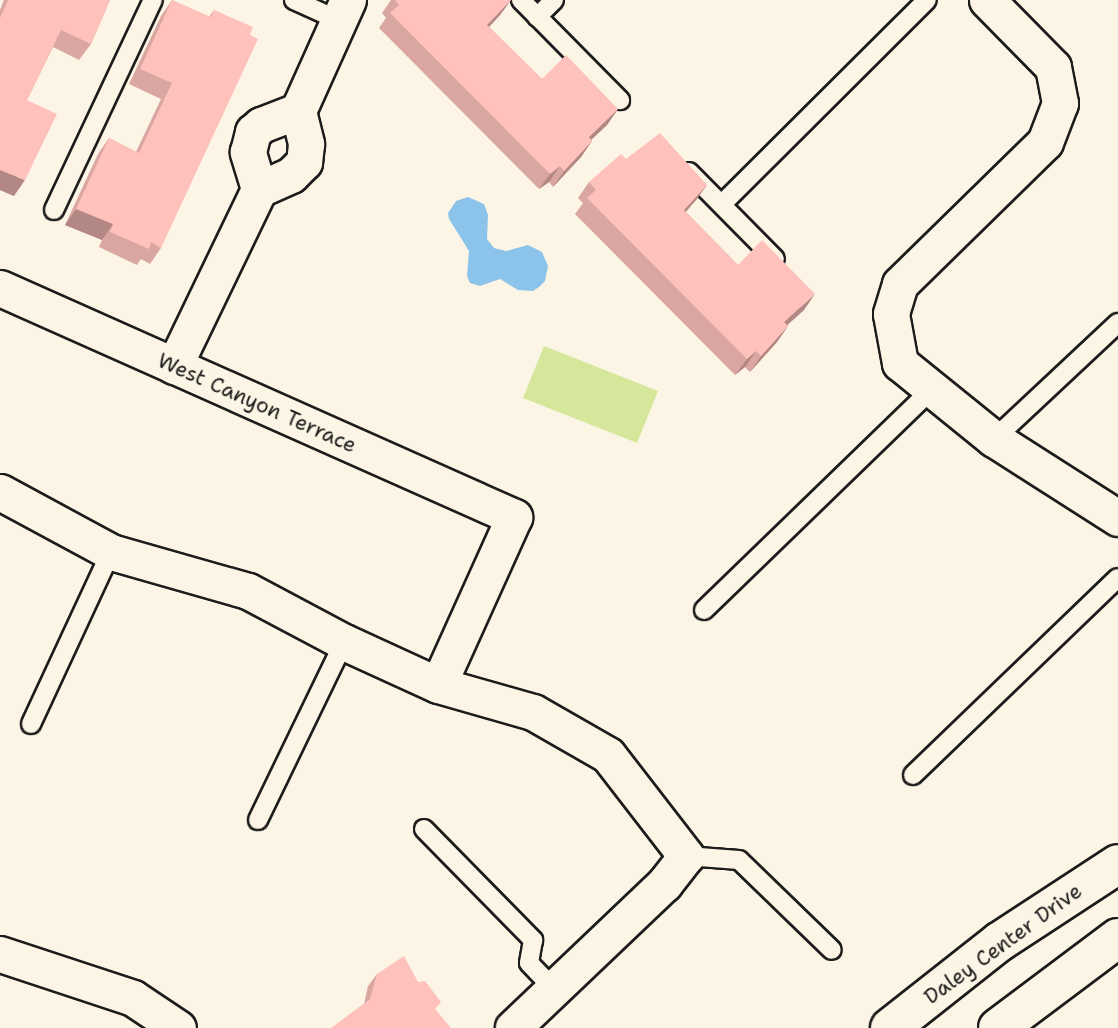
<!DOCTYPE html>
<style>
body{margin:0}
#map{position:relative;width:1118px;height:1028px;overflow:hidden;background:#fcf5e5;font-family:"Shantell Sans",sans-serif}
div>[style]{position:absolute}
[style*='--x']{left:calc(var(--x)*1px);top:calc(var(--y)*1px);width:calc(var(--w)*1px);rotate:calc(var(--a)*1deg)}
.green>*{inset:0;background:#d4e79b}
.water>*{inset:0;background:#8cc3ea}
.roads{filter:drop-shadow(2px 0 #1c1c1c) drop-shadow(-2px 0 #1c1c1c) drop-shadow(0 2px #1c1c1c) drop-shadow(0 -2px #1c1c1c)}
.service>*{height:18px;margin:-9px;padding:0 9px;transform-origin:9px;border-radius:9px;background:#fcf5e5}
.minor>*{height:35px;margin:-17.5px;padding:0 17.5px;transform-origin:17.5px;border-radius:17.5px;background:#fcf5e5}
.secondary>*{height:38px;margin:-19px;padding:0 19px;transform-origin:19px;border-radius:19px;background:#fcf5e5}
.wall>*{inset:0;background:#daa6a2}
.shaded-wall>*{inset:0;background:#b28784}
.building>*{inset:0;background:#fec1bc}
span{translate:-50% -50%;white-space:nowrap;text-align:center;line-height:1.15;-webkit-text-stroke:6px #fcf5e5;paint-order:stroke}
.street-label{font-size:21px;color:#1c1c1c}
</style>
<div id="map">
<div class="green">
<i style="clip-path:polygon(544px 346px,658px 391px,637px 443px,523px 398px)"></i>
</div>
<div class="water">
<i style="clip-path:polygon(468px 197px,484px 204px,488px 215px,487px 239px,494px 248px,506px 251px,528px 245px,542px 252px,548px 266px,545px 281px,539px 287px,533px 291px,518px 290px,500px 279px,480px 286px,470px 283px,467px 276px,469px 251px,449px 219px,448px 213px,456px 201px)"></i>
</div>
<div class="roads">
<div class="service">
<i style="--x:294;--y:0;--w:48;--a:24.4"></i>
<i style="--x:521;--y:0;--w:141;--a:45.3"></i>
<i style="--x:537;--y:17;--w:24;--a:-45"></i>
<i style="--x:689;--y:172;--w:122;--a:45.3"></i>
<i style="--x:722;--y:204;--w:289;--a:-44.9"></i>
<i style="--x:54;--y:210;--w:232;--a:-64.8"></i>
<i style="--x:994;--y:439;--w:170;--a:-43.1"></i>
<i style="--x:704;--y:610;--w:318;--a:-44.1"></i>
<i style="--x:31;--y:724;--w:190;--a:-65.1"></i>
<i style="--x:913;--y:775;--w:284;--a:-43.9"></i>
<i style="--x:258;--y:820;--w:198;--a:-64.2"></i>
<i style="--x:424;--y:829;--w:156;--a:45.5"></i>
<i style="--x:533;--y:940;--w:23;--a:100"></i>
<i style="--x:529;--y:963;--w:36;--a:46"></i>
<i style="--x:686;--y:856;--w:53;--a:4.3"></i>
<i style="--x:739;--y:860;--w:129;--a:44.1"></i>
</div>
<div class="minor">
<i style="--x:987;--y:0;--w:94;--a:45.4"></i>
<i style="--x:1053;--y:67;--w:37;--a:79"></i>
<i style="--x:1060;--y:103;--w:42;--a:111"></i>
<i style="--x:1045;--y:142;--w:203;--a:135.6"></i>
<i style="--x:900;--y:284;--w:31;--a:107"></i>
<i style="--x:891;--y:314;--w:50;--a:79.6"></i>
<i style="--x:900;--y:363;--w:121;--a:39"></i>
<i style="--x:994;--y:439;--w:147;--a:32.5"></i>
<i style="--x:298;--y:111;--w:34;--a:76"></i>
<i style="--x:306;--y:144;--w:18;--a:96"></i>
<i style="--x:304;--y:162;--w:18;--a:135"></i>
<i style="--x:291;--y:175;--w:35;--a:156"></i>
<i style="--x:259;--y:189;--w:39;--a:-107"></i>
<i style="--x:248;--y:152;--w:21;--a:-76"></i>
<i style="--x:253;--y:132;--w:11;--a:-41"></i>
<i style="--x:261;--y:125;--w:40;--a:-21"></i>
<i style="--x:298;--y:111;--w:122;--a:-65.8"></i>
<i style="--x:0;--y:288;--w:563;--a:24.01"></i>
<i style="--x:514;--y:517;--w:184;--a:114.3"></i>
<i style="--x:174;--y:366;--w:196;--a:-64.3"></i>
<i style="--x:0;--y:492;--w:126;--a:28.4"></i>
<i style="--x:111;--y:552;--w:142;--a:15.9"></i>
<i style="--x:248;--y:591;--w:109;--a:28"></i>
<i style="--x:344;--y:642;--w:103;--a:24.6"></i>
<i style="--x:438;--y:685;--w:99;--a:15.9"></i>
<i style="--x:533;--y:712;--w:86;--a:29.8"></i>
<i style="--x:608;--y:755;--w:128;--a:52.3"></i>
<i style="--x:686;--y:856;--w:36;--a:128"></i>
<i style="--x:664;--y:884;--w:209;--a:136.4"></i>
<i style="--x:0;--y:954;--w:140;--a:18.3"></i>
<i style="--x:133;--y:998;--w:54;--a:33.7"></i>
</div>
<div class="secondary">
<i style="--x:890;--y:1028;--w:139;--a:-38.3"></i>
<i style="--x:999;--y:942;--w:142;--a:-33.2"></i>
<i style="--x:998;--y:1028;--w:150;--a:-36.9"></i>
</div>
</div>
<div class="wall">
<i style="clip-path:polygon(4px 0,110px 0,91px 44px,79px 60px,53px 47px,27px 100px,14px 196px,0 190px,0 10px)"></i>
<i style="clip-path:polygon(172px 0,209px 17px,214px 10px,161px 248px,150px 264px,141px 259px,137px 265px,99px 247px,102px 240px,65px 225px,98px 154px,109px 138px,136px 152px,161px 99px,129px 84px,161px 16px)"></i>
<i style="clip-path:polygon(391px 0,511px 0,500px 15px,489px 27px,542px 79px,618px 109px,607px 125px,591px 140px,592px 141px,581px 157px,553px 187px,549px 182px,539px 189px,379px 28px,386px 18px,382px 13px)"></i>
<i style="clip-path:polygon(626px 159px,707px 185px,696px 200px,686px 212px,738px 265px,804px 310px,787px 325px,788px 326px,777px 342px,750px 372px,745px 367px,735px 375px,575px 214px,583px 203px,578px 198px,589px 182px)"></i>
<i style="clip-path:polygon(377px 974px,418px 982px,435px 1010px,364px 1004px,368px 986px)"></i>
</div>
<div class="shaded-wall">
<i style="clip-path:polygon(511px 0,500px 15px,476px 41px,487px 25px)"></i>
<i style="clip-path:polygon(618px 109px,607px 125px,578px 152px,589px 137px)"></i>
<i style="clip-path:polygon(592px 141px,581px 157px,553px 187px,564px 171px)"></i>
<i style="clip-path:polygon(560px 166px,549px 182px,539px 189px,550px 174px)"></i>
<i style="clip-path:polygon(0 170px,25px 180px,14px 196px,0 190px)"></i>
<i style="clip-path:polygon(707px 185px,696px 200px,673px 226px,684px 210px)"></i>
<i style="clip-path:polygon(76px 209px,113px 224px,102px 240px,65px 225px)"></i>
<i style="clip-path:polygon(815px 294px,804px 310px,773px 338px,784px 322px)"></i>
<i style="clip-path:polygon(788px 326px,777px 342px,750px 372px,761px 356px)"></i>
<i style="clip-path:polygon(756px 351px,745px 367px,735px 375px,747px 359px)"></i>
</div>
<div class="building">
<i style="clip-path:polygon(8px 0,110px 0,91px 44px,61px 30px,27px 100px,57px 114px,25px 180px,0 170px,0 18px)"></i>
<i style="clip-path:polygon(172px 0,211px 17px,214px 10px,253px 27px,250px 35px,258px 39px,161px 248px,151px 242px,149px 249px,110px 232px,113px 224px,76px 209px,109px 138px,139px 153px,172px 83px,140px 69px)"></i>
<i style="clip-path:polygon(395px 0,511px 0,487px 25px,542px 79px,566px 55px,618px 109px,589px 137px,592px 141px,564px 171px,560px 166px,550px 174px,390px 13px,399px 5px)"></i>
<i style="clip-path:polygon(660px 133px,707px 185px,684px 210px,738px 265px,762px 240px,815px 294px,784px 322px,788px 326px,761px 356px,756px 351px,747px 359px,587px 198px,596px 190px,589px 182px,621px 154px,626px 159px)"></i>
<i style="clip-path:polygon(404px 956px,418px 982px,425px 981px,441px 1002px,435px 1009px,451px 1028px,331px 1028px,370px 999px,377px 974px)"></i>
</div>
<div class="street-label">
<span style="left:257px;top:403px;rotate:24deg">West Canyon Terrace</span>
<span style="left:1003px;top:944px;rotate:-36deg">Daley Center Drive</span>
</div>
</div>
